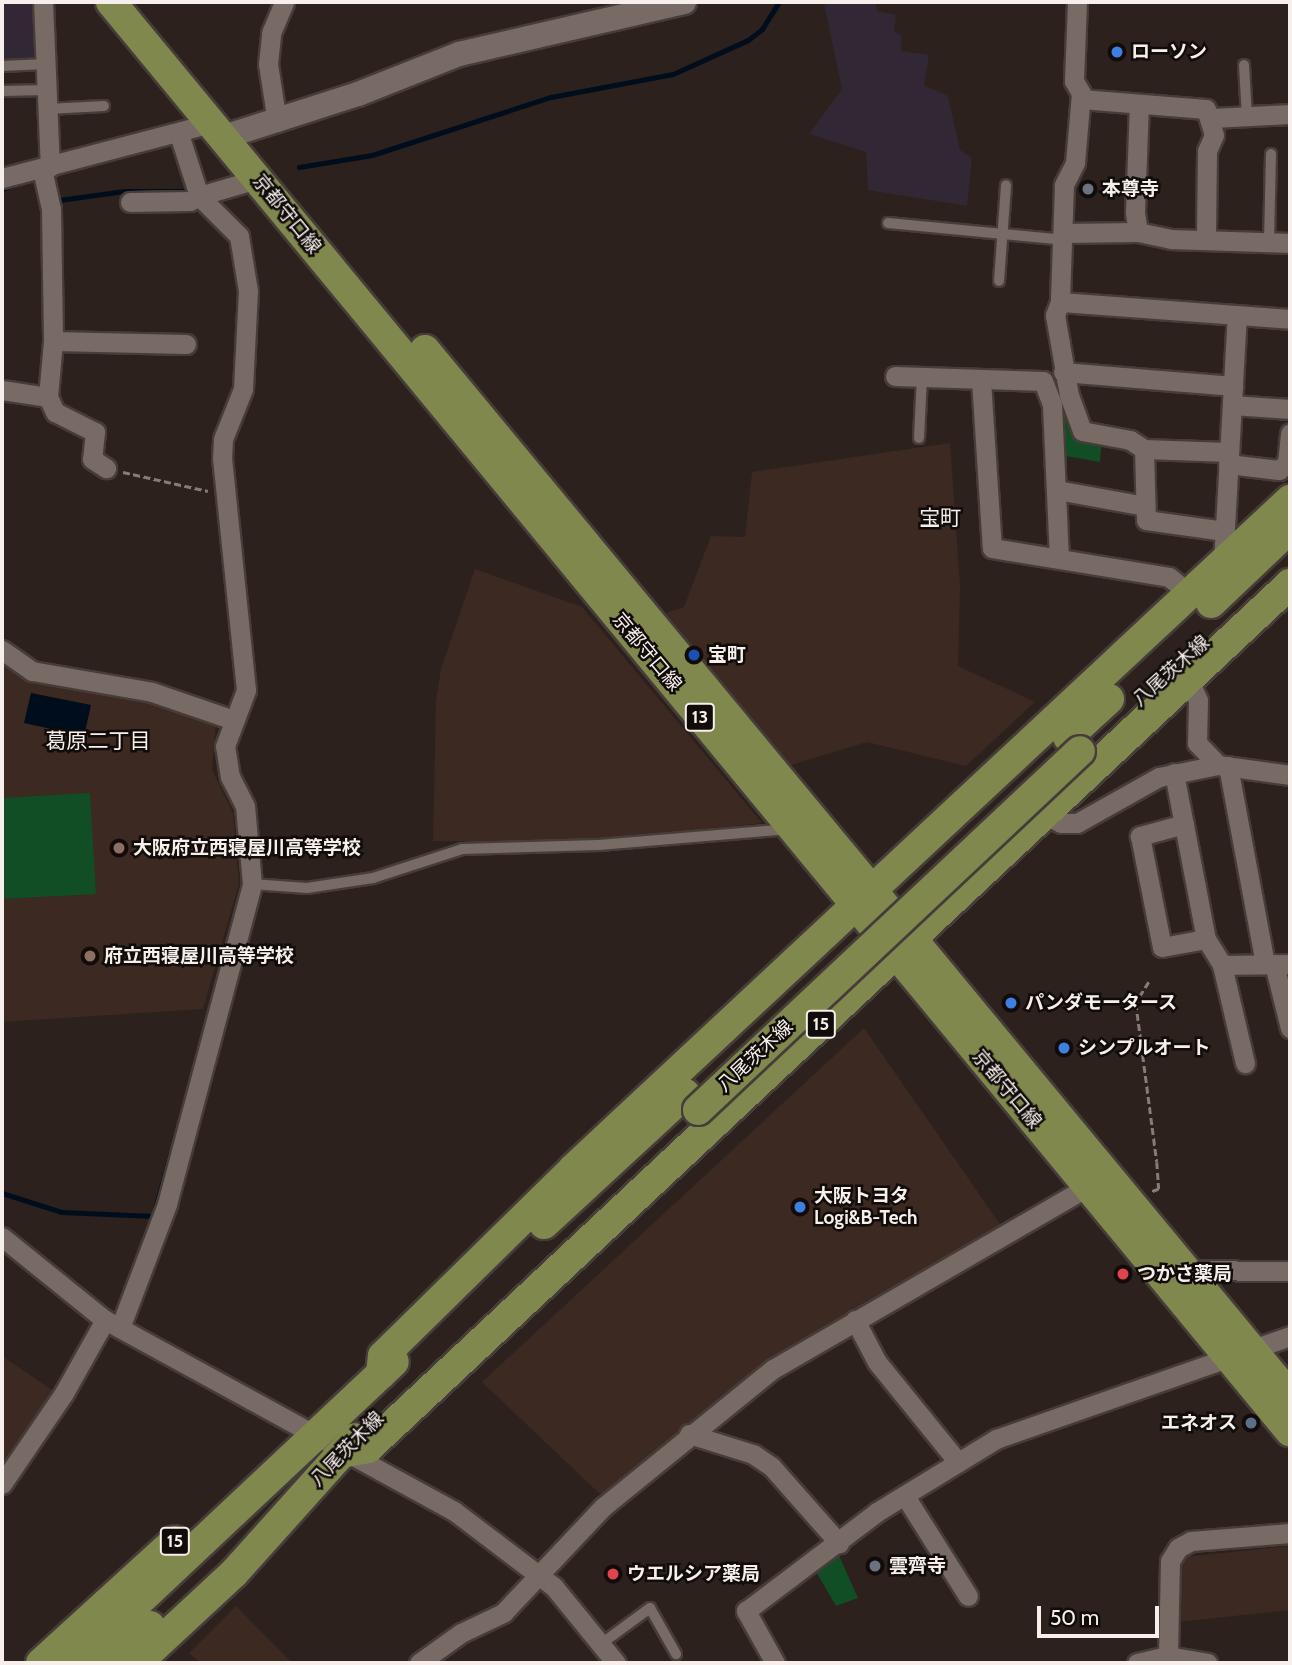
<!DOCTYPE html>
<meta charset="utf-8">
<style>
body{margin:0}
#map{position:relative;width:1292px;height:1665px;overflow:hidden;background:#2c211c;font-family:Cabin,"Noto Sans JP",sans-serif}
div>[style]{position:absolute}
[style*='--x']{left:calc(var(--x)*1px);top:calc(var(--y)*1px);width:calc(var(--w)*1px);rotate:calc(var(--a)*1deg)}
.commercial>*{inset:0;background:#322735}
.built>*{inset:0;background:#3b2922}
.green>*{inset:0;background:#114d25}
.water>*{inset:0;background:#000d1d}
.stream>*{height:5px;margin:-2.5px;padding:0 2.5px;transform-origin:2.5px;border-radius:2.5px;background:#000d1d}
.path>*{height:2.5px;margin-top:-1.25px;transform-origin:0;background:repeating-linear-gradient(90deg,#857b77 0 7px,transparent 0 10.5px)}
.roads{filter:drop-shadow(2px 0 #463c39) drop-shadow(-2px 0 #463c39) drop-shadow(0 2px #463c39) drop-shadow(0 -2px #463c39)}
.service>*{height:10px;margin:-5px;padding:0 5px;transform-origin:5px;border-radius:5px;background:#786a64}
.minor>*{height:19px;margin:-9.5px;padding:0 9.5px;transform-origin:9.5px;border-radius:9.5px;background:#786a64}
.tertiary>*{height:24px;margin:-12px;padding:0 12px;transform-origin:12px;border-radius:12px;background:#786a64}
.primary>*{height:30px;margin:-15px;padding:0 15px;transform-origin:15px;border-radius:15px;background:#80884d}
.bridges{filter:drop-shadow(2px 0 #463c39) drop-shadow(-2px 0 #463c39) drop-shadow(0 2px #463c39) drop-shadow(0 -2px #463c39)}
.primary-bridge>*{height:30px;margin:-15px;padding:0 15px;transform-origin:15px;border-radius:15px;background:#80884d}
.dots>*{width:19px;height:19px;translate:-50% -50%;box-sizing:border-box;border:4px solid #110c0a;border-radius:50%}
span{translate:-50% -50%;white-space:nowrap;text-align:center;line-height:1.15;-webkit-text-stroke:5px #110c0a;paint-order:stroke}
.shield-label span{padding:2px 5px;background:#110c0a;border:2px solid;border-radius:5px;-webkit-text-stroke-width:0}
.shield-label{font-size:18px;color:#f7efeb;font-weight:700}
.poi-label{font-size:19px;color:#f7efeb;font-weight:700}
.left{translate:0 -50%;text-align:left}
.right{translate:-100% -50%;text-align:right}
.street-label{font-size:19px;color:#f7efeb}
.neighbourhood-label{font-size:21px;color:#f7efeb}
.frame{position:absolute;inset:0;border:4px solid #f7efeb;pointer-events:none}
.scale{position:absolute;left:1037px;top:1606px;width:122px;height:32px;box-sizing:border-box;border:4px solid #f7efeb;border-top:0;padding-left:9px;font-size:21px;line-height:24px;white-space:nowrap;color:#f7efeb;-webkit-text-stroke:5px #110c0a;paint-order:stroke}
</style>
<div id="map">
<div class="commercial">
<i style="clip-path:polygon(2px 2px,36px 2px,39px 61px,2px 63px)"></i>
<i style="clip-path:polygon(824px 4px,876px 4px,877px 11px,896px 15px,894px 32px,902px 35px,901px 51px,929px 55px,924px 85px,948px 96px,960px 150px,972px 158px,967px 206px,868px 190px,866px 152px,809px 134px,842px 89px)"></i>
</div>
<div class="built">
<i style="clip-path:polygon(950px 443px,960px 586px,958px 666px,1035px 702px,966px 766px,867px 742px,791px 765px,666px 613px,684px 607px,711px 536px,745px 537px,752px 472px)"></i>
<i style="clip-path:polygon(475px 569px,582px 607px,762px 823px,592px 841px,433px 841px,436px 701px,441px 669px)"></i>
<i style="clip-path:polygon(2px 660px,216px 720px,212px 770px,233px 813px,239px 884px,203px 1009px,2px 1022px)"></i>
<i style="clip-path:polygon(864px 1028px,1002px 1227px,762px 1365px,602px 1496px,482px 1382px)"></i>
<i style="clip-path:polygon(2px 1356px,55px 1392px,2px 1470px)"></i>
<i style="clip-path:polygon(1290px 1546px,1290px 1610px,1178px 1622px,1178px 1580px,1184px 1557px)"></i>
<i style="clip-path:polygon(236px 1606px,292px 1663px,200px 1663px,189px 1653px)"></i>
</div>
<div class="green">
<i style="clip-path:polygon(1051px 389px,1061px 392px,1102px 439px,1100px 462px,1060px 455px)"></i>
<i style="clip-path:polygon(90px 793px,96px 894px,2px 899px,2px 798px)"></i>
<i style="clip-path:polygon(837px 1551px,858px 1598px,836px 1606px,815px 1570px)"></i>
</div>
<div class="water">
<i style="clip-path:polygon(31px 693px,91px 705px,84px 736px,24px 723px)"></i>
</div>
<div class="stream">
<i style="--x:299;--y:167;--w:74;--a:-9.3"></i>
<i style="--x:372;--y:155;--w:188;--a:-18"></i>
<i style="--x:551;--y:97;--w:124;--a:-10.7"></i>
<i style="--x:673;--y:74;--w:82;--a:-24.4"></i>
<i style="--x:748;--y:40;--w:18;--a:-38"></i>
<i style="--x:762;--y:29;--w:32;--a:-58"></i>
<i style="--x:2;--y:189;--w:14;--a:-21"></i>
<i style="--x:52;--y:201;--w:73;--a:-7.9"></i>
<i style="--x:124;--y:191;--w:63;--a:0"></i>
<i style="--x:2;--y:1193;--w:63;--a:17.6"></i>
<i style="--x:62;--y:1212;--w:91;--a:2.5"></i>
<i style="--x:153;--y:1216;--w:66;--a:-74.3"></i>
</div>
<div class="path">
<i style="--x:123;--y:472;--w:87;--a:12.6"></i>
<i style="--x:1149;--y:982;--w:25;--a:122"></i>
<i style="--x:1136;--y:1003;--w:160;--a:82.5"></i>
<i style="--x:1157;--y:1162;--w:27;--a:86"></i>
<i style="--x:1159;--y:1189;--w:9;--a:159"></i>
</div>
<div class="roads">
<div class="service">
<i style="--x:1244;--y:65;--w:52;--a:86.7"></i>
<i style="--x:2;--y:66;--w:44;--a:-2.6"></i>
<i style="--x:2;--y:91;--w:45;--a:-1.3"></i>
<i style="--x:47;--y:109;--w:57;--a:-3"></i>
<i style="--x:888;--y:223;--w:176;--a:5.5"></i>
<i style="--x:1269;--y:242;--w:88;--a:-88.7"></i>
<i style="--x:999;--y:281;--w:96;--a:-85.8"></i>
<i style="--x:919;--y:438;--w:61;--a:-87.2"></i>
<i style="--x:252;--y:884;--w:55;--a:4.2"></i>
<i style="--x:307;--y:888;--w:67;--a:-8.6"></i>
<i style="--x:373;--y:878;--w:94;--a:-18"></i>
<i style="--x:462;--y:849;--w:136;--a:-1.7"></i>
<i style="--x:598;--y:845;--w:190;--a:-4.8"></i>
<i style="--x:601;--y:1644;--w:61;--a:-36.3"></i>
<i style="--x:650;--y:1608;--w:53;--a:60.5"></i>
</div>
<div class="minor">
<i style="--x:43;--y:2;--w:165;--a:87.6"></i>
<i style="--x:1077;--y:2;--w:79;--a:92.2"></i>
<i style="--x:1074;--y:81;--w:14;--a:60"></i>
<i style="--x:1081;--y:93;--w:70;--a:94.9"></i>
<i style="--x:1075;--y:163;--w:25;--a:117"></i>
<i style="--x:1064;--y:185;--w:117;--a:92"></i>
<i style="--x:1060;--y:302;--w:14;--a:111"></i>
<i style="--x:1055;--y:315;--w:81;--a:80.1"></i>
<i style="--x:1069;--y:395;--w:38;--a:70"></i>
<i style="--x:1082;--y:431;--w:49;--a:10.6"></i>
<i style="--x:1130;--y:440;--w:17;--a:33"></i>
<i style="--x:1144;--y:449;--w:85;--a:2"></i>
<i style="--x:1081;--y:99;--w:125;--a:4.6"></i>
<i style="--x:1206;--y:109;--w:27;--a:73"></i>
<i style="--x:1214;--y:135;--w:17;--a:114"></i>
<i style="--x:1207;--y:151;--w:88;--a:90.7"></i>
<i style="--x:1212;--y:118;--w:78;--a:-2.9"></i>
<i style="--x:277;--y:122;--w:59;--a:-98.8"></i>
<i style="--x:268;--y:64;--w:31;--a:-84"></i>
<i style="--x:271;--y:33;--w:34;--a:-67"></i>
<i style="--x:42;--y:169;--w:41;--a:77.3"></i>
<i style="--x:51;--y:209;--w:132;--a:89.1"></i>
<i style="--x:53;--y:341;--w:133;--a:1.3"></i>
<i style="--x:2;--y:178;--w:217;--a:-14.7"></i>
<i style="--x:130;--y:202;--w:60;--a:-1"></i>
<i style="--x:190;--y:201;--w:10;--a:-29"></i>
<i style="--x:199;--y:196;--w:65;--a:-107.9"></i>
<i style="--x:1138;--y:232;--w:20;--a:-99"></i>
<i style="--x:1135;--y:212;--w:108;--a:-87.9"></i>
<i style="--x:1063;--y:233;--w:75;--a:-0.8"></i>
<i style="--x:1138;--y:232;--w:34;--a:12"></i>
<i style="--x:1171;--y:239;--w:119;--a:1.9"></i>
<i style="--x:1060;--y:302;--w:231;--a:4.2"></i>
<i style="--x:1063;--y:372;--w:171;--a:4.7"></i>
<i style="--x:895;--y:376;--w:148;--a:1.9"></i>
<i style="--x:1043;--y:381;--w:26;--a:69"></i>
<i style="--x:1052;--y:405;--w:154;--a:87.4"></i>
<i style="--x:981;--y:380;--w:168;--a:86.3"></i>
<i style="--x:992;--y:548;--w:179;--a:9.3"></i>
<i style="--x:1169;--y:577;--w:28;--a:39"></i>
<i style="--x:2;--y:390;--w:47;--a:8.7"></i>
<i style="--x:48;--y:397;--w:17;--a:65"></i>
<i style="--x:55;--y:412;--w:45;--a:26.6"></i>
<i style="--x:95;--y:432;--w:27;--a:96"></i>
<i style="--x:92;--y:459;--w:17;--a:33"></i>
<i style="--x:48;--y:397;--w:56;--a:-84.9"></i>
<i style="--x:1232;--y:405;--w:58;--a:3.9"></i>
<i style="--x:1144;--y:449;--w:71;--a:88.4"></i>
<i style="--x:1146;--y:520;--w:79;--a:8"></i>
<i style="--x:1228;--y:464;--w:51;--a:6.7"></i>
<i style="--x:1279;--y:470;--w:11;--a:-41"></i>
<i style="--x:1287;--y:463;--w:30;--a:-84"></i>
<i style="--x:1057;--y:490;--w:89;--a:10.3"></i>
<i style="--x:1223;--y:563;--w:248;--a:-86.8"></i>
<i style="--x:2;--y:650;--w:37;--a:35"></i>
<i style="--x:32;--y:671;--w:122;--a:9.9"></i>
<i style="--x:152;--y:692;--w:87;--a:18.9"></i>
<i style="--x:1189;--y:680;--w:22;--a:66"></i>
<i style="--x:1198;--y:700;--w:43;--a:91.3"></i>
<i style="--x:1197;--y:743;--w:30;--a:46"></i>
<i style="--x:1218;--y:765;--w:73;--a:7.9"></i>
<i style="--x:1228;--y:766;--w:201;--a:79.4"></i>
<i style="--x:1174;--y:773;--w:169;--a:79.1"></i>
<i style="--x:1206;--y:939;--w:31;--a:58"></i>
<i style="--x:1222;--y:965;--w:68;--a:-0.8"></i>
<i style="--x:1044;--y:814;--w:19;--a:28"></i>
<i style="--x:1061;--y:823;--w:16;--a:0"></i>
<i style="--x:1077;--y:823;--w:94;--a:-29.3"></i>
<i style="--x:1159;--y:777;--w:60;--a:-11.5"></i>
<i style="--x:1184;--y:824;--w:46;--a:164.7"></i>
<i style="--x:1140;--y:836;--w:113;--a:78.8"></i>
<i style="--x:1162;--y:947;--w:45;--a:-10.3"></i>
<i style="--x:1274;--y:964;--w:66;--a:76"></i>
<i style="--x:1222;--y:965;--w:101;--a:76.8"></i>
<i style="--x:2;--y:1237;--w:132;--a:38.9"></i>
<i style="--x:105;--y:1320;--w:398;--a:28.7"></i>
<i style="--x:454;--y:1511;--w:126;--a:37.2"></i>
<i style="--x:554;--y:1587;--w:98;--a:50.8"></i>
<i style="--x:1188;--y:1270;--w:102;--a:0.6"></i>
<i style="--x:855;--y:1320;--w:47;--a:62.4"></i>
<i style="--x:877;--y:1362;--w:129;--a:51"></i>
<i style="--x:120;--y:1328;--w:133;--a:-69.2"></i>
<i style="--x:167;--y:1204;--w:331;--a:-75.1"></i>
<i style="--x:252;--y:884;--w:78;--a:-95.1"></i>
<i style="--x:245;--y:806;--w:33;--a:-117"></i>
<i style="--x:230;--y:777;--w:31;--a:-99"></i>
<i style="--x:225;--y:746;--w:60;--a:-69.4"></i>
<i style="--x:246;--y:690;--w:232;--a:-95.9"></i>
<i style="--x:222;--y:459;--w:20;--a:-87"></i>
<i style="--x:223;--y:439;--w:54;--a:-68.2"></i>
<i style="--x:243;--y:389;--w:98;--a:-87.1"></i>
<i style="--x:248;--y:291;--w:56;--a:-99.3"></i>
<i style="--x:239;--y:236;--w:57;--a:-135"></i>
<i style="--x:199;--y:196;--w:60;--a:-16.3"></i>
<i style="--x:689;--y:1434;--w:67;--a:17.4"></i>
<i style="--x:753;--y:1454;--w:22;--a:34"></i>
<i style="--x:771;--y:1466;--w:103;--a:48.6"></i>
<i style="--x:2;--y:1484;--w:110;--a:-55.7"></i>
<i style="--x:64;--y:1393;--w:84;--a:-60.7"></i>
<i style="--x:905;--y:1496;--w:118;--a:57.8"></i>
<i style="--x:1168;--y:1656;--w:95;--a:-88.8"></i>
<i style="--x:1170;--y:1561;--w:15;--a:-58"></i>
<i style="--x:1178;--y:1548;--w:15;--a:-28"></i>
<i style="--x:1191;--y:1541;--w:99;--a:-4.6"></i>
<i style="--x:419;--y:1663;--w:52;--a:-35.5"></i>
<i style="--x:461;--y:1633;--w:47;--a:-25.5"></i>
<i style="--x:503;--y:1613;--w:146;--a:-46.7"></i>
<i style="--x:603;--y:1507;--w:219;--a:-39.1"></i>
<i style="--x:773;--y:1369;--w:373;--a:-30.1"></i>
<i style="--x:775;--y:1663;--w:60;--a:-119.1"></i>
<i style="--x:746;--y:1611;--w:164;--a:-37.1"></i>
<i style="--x:877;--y:1512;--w:140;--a:-31.5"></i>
<i style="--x:996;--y:1439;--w:312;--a:-19.3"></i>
<i style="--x:1137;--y:1663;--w:32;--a:-13"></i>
<i style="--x:1168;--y:1656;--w:40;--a:10"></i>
</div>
<div class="tertiary">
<i style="--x:224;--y:137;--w:141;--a:-17.8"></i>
<i style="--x:358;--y:94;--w:109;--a:-21.6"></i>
<i style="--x:459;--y:54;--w:231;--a:-13"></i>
</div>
<div class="primary">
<i style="--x:111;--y:2;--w:1853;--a:50.48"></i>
<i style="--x:425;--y:350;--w:1357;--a:50.41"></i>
<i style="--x:1211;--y:603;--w:109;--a:-43.5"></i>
<i style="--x:1068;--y:737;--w:56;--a:-42.8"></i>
<i style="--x:544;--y:1224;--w:192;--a:-42.7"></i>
<i style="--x:381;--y:1374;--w:18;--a:-84"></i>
<i style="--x:383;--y:1356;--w:267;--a:-44.5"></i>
<i style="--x:573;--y:1169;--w:981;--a:-43.02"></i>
<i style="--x:346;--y:1452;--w:22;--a:-10"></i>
<i style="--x:368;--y:1448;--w:1264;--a:-43.14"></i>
<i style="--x:41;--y:1663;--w:181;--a:-42.3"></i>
<i style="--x:73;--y:1663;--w:440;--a:-43.2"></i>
<i style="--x:108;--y:1663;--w:56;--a:-41.4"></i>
<i style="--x:137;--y:1663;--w:132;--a:-42.9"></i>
<i style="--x:234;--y:1573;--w:181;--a:-48.1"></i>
</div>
</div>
<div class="bridges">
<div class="primary-bridge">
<i style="--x:698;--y:1110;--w:524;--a:-43.22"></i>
</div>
</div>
<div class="dots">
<i style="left:1117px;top:52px;background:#3f7fe0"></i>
<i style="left:1088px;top:189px;background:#6b7280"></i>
<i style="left:694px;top:655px;background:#1a4fb4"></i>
<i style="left:119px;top:848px;background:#8d6e63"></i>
<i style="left:90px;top:956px;background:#8d6e63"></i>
<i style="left:1011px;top:1003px;background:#3f7fe0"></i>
<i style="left:1064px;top:1048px;background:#3f7fe0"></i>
<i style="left:800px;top:1207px;background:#3f7fe0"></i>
<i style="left:1123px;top:1274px;background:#e0444e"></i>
<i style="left:1251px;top:1423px;background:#5c6f8a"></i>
<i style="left:875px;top:1566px;background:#6b7280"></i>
<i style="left:613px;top:1574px;background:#e0444e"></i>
</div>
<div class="shield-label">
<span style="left:700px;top:717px">13</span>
<span style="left:821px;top:1024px">15</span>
<span style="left:175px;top:1541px">15</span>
</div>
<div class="poi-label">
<span class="left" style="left:1131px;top:52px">ローソン</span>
<span class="left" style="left:1102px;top:189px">本尊寺</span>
<span class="left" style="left:708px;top:655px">宝町</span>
<span class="left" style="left:133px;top:848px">大阪府立西寝屋川高等学校</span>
<span class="left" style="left:104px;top:956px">府立西寝屋川高等学校</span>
<span class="left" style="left:1025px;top:1003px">パンダモータース</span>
<span class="left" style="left:1078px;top:1048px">シンプルオート</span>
<span class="left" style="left:814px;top:1207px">大阪トヨタ<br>Logi&amp;B-Tech</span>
<span class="left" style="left:1137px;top:1274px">つかさ薬局</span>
<span class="right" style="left:1237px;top:1423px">エネオス</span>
<span class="left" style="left:889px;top:1566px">雲齊寺</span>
<span class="left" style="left:627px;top:1574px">ウエルシア薬局</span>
</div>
<div class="street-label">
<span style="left:287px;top:214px;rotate:51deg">京都守口線</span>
<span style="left:647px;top:652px;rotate:50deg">京都守口線</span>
<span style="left:1171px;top:671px;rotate:-42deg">八尾茨木線</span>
<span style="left:755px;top:1056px;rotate:-43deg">八尾茨木線</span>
<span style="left:1007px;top:1089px;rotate:50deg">京都守口線</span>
<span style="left:347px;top:1449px;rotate:-46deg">八尾茨木線</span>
</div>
<div class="neighbourhood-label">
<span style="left:940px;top:518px">宝町</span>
<span style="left:98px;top:741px">葛原二丁目</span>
</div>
<div class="frame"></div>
<div class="scale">50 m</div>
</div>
